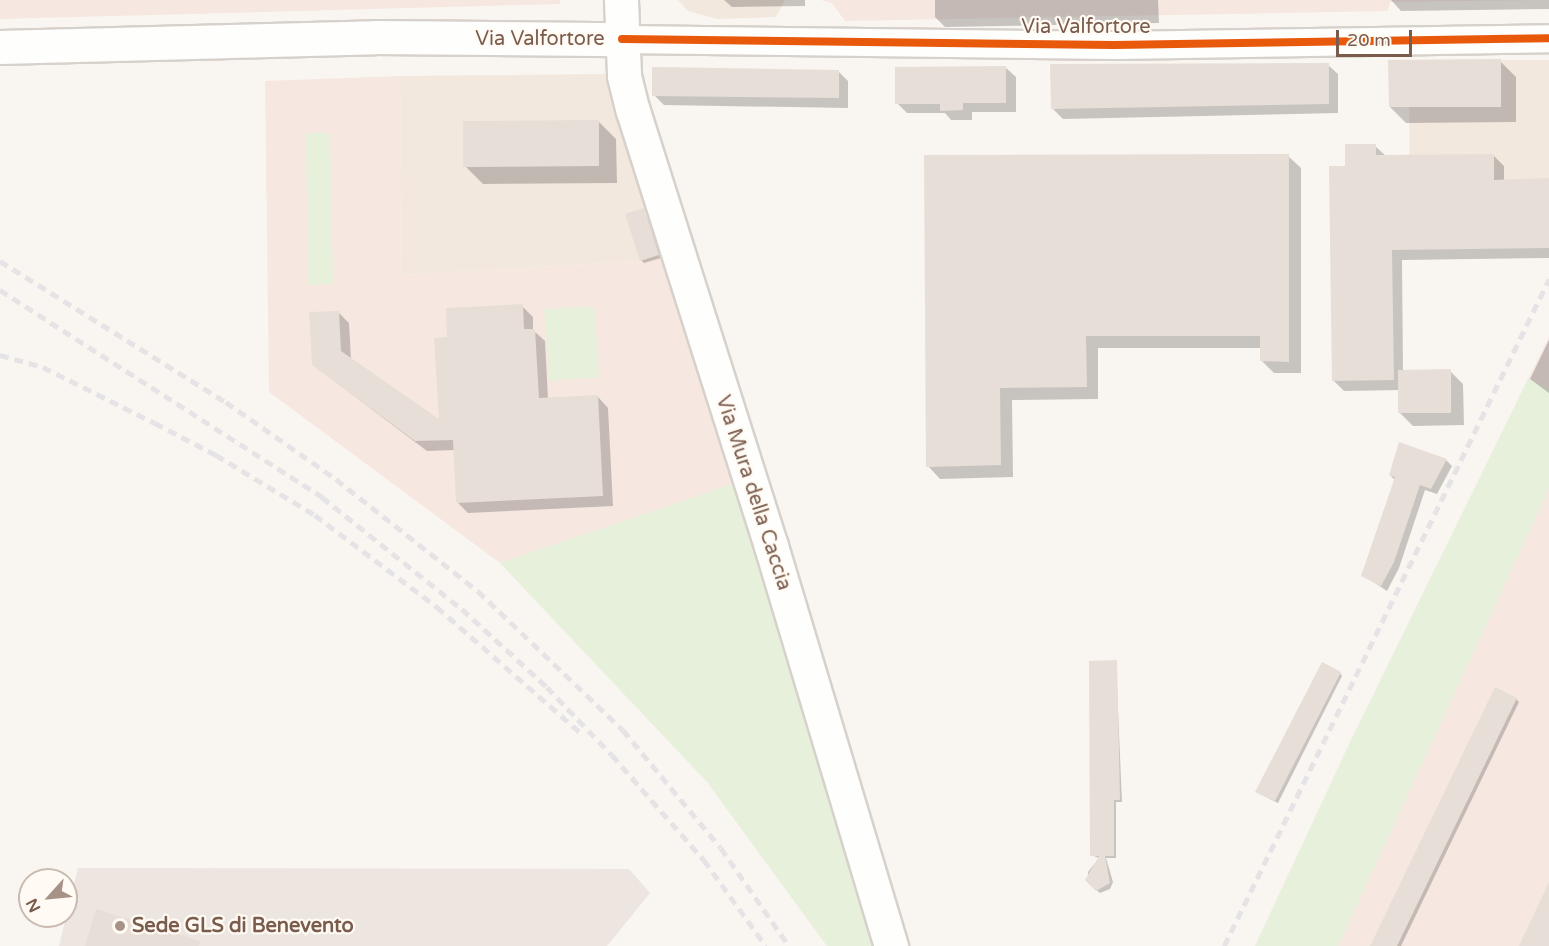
<!DOCTYPE html>
<style>
body{margin:0}
#map{position:relative;width:1549px;height:946px;overflow:hidden;background:#f9f5f0;font-family:"Varela Round",sans-serif}
div>[style]{position:absolute}
[style*='--x']{left:calc(var(--x)*1px);top:calc(var(--y)*1px);width:calc(var(--w)*1px);rotate:calc(var(--a)*1deg)}
.residential>*{inset:0;background:#f2e8de}
.commercial>*{inset:0;background:#f6e8e1}
.industrial>*{inset:0;background:#ede5e0}
.green>*{inset:0;background:#e7f0db}
.shadow>*{inset:0;background:#0003}
.building>*{inset:0;background:#e6ded7}
.roads{filter:drop-shadow(2px 0 #d7d1cb) drop-shadow(-2px 0 #d7d1cb) drop-shadow(0 2px #d7d1cb) drop-shadow(0 -2px #d7d1cb)}
.minor>*{height:27px;margin:-13.5px;padding:0 13.5px;transform-origin:13.5px;border-radius:13.5px;background:#fefefd}
.secondary>*{height:33px;margin:-16.5px;padding:0 16.5px;transform-origin:16.5px;border-radius:16.5px;background:#fefefd}
.rail>*{height:4.5px;margin-top:-2.25px;transform-origin:0;background:repeating-linear-gradient(90deg,#e6e3e7 0 9px,transparent 0 15px)}
.cycleway>*{height:8px;margin:-4px;padding:0 4px;transform-origin:4px;border-radius:4px;background:#e8590c}
.dots>*{width:16px;height:16px;translate:-50% -50%;box-sizing:border-box;border:3px solid #fffaf3;border-radius:50%}
span{translate:-50% -50%;white-space:nowrap;text-align:center;line-height:1.15;-webkit-text-stroke:4.5px #fffaf3;paint-order:stroke}
.street-label{font-size:20px;color:#7a5c4d}
.poi-label{font-size:20px;color:#7a5c4d;font-weight:700}
.left{translate:0 -50%;text-align:left}
.north{position:absolute;left:18px;top:868px;width:60px;height:60px;box-sizing:border-box;background:#fffaf3;border:2px solid #cabbb1;border-radius:50%;rotate:243deg;font-size:16px;font-weight:700;line-height:24px;text-align:center;color:#7a5c4d}
.north::after{content:'';display:block;margin:auto;width:21px;height:27px;background:#a69286;clip-path:polygon(50% 0,100% 100%,50% 72%,0 100%)}
.scale{position:absolute;left:1336px;top:30px;width:76px;height:27px;box-sizing:border-box;border:3px solid #7a5c4d;border-top:0;padding-left:8px;font-size:18px;line-height:21px;white-space:nowrap;color:#7a5c4d;-webkit-text-stroke:4px #fffaf3;paint-order:stroke}
</style>
<div id="map">
<div class="residential">
<i style="clip-path:polygon(678px 0,785px 0,776px 17px,717px 19px,688px 11px)"></i>
<i style="clip-path:polygon(1409px 60px,1549px 60px,1549px 224px,1410px 223px)"></i>
<i style="clip-path:polygon(612px 74px,668px 252px,640px 261px,402px 275px,400px 76px)"></i>
</div>
<div class="commercial">
<i style="clip-path:polygon(0 0,560px 0,560px 4px,0 19px)"></i>
<i style="clip-path:polygon(821px 0,1546px 0,1390px 2px,1388px 11px,845px 21px,832px 3px)"></i>
<i style="clip-path:polygon(400px 76px,402px 275px,640px 261px,668px 252px,739px 482px,500px 563px,269px 392px,265px 81px)"></i>
<i style="clip-path:polygon(1549px 337px,1549px 389px,1528px 379px)"></i>
<i style="clip-path:polygon(1549px 488px,1549px 946px,1338px 946px)"></i>
</div>
<div class="industrial">
<i style="clip-path:polygon(78px 868px,629px 869px,650px 893px,607px 946px,59px 946px)"></i>
</div>
<div class="green">
<i style="clip-path:polygon(306px 133px,330px 133px,333px 284px,308px 285px)"></i>
<i style="clip-path:polygon(594px 306px,599px 377px,549px 381px,544px 309px)"></i>
<i style="clip-path:polygon(1528px 379px,1549px 389px,1549px 488px,1338px 946px,1255px 946px,1351px 740px)"></i>
<i style="clip-path:polygon(739px 482px,883px 946px,827px 946px,707px 782px,500px 563px)"></i>
</div>
<div class="shadow">
<i style="clip-path:polygon(724px 0,805px 0,805px 6px,732px 7px)"></i>
<i style="clip-path:polygon(935px 0,1158px 0,1159px 23px,945px 27px,935px 17px)"></i>
<i style="clip-path:polygon(1391px 0,1549px 0,1549px 9px,1401px 11px)"></i>
<i style="clip-path:polygon(1500px 61px,1516px 77px,1516px 122px,1406px 123px,1390px 107px)"></i>
<i style="clip-path:polygon(1328px 65px,1338px 74px,1338px 113px,1063px 119px,1053px 109px)"></i>
<i style="clip-path:polygon(1006px 68px,1016px 77px,1016px 112px,972px 112px,972px 120px,951px 120px,945px 113px,907px 113px,897px 103px)"></i>
<i style="clip-path:polygon(838px 71px,848px 81px,848px 108px,664px 105px,654px 95px)"></i>
<i style="clip-path:polygon(598px 121px,616px 139px,617px 183px,483px 184px,465px 166px)"></i>
<i style="clip-path:polygon(1375px 146px,1386px 156px,1494px 156px,1504px 166px,1504px 181px,1549px 179px,1549px 258px,1402px 260px,1403px 372px,1450px 371px,1463px 384px,1464px 425px,1413px 426px,1400px 413px,1400px 390px,1344px 391px,1333px 380px,1347px 167px)"></i>
<i style="clip-path:polygon(1288px 156px,1301px 168px,1301px 373px,1274px 373px,1262px 361px,1262px 348px,1098px 348px,1098px 399px,1012px 400px,1013px 477px,940px 479px,928px 466px,925px 157px)"></i>
<i style="clip-path:polygon(644px 210px,661px 258px,644px 263px,641px 260px)"></i>
<i style="clip-path:polygon(522px 306px,533px 317px,533px 330px,545px 341px,548px 399px,598px 397px,608px 408px,613px 506px,468px 513px,457px 502px,455px 450px,427px 451px,313px 365px,339px 313px,349px 323px,351px 359px,441px 422px,449px 339px)"></i>
<i style="clip-path:polygon(1549px 340px,1549px 393px,1530px 379px)"></i>
<i style="clip-path:polygon(1400px 444px,1446px 460px,1452px 466px,1437px 494px,1425px 490px,1399px 568px,1387px 591px,1363px 575px,1395px 480px,1390px 475px)"></i>
<i style="clip-path:polygon(1116px 662px,1122px 802px,1116px 802px,1116px 858px,1106px 858px,1113px 882px,1110px 889px,1100px 893px,1088px 883px,1088px 872px,1099px 858px,1091px 855px)"></i>
<i style="clip-path:polygon(1340px 673px,1342px 676px,1278px 803px,1260px 794px)"></i>
<i style="clip-path:polygon(1516px 699px,1519px 702px,1401px 946px,1371px 946px)"></i>
</div>
<div class="building">
<i style="clip-path:polygon(1501px 59px,1501px 107px,1389px 107px,1388px 60px)"></i>
<i style="clip-path:polygon(1329px 63px,1329px 104px,1051px 109px,1050px 64px)"></i>
<i style="clip-path:polygon(1006px 66px,1006px 103px,963px 103px,963px 110px,940px 111px,940px 104px,895px 104px,895px 67px)"></i>
<i style="clip-path:polygon(652px 67px,839px 70px,839px 98px,652px 96px)"></i>
<i style="clip-path:polygon(599px 120px,599px 166px,463px 167px,463px 121px)"></i>
<i style="clip-path:polygon(1345px 144px,1376px 144px,1376px 155px,1494px 154px,1494px 180px,1549px 178px,1549px 248px,1392px 250px,1394px 380px,1332px 381px,1329px 166px,1345px 166px)"></i>
<i style="clip-path:polygon(1289px 154px,1289px 362px,1260px 361px,1260px 336px,1086px 336px,1087px 387px,1000px 388px,1001px 465px,926px 467px,924px 155px)"></i>
<i style="clip-path:polygon(644px 208px,659px 255px,640px 261px,625px 214px)"></i>
<i style="clip-path:polygon(523px 304px,524px 329px,535px 329px,539px 398px,598px 395px,603px 496px,456px 503px,453px 440px,415px 441px,312px 365px,309px 312px,339px 311px,341px 351px,439px 419px,434px 338px,447px 337px,446px 308px)"></i>
<i style="clip-path:polygon(1451px 369px,1451px 413px,1398px 413px,1398px 370px)"></i>
<i style="clip-path:polygon(1399px 442px,1447px 459px,1431px 489px,1420px 485px,1394px 562px,1381px 586px,1361px 576px,1395px 477px,1389px 475px)"></i>
<i style="clip-path:polygon(1117px 660px,1120px 800px,1114px 800px,1114px 856px,1105px 856px,1110px 883px,1096px 891px,1085px 880px,1099px 856px,1090px 856px,1089px 661px)"></i>
<i style="clip-path:polygon(1322px 662px,1341px 672px,1275px 801px,1255px 792px)"></i>
<i style="clip-path:polygon(1495px 687px,1517px 698px,1397px 946px,1370px 946px)"></i>
<i style="clip-path:polygon(1549px 882px,1549px 946px,1519px 946px)"></i>
<i style="clip-path:polygon(96px 909px,200px 941px,199px 946px,85px 946px)"></i>
</div>
<div class="roads">
<div class="minor">
<i style="--x:622;--y:39;--w:492;--a:0.7"></i>
<i style="--x:1114;--y:45;--w:435;--a:-0.9"></i>
</div>
<div class="secondary">
<i style="--x:621;--y:0;--w:76;--a:87.7"></i>
<i style="--x:624;--y:76;--w:36;--a:76"></i>
<i style="--x:633;--y:111;--w:456;--a:72.4"></i>
<i style="--x:771;--y:546;--w:418;--a:73.3"></i>
<i style="--x:0;--y:47;--w:375;--a:-1.5"></i>
<i style="--x:375;--y:37;--w:247;--a:0.5"></i>
</div>
</div>
<div class="rail">
<i style="--x:0;--y:261;--w:266;--a:32"></i>
<i style="--x:226;--y:402;--w:134;--a:35"></i>
<i style="--x:336;--y:479;--w:181;--a:38.3"></i>
<i style="--x:478;--y:591;--w:201;--a:43.8"></i>
<i style="--x:623;--y:730;--w:153;--a:50.3"></i>
<i style="--x:721;--y:848;--w:119;--a:55.2"></i>
<i style="--x:0;--y:290;--w:383;--a:32.7"></i>
<i style="--x:322;--y:497;--w:179;--a:38.7"></i>
<i style="--x:462;--y:609;--w:115;--a:42.5"></i>
<i style="--x:547;--y:687;--w:94;--a:46.3"></i>
<i style="--x:612;--y:755;--w:140;--a:48.8"></i>
<i style="--x:704;--y:860;--w:106;--a:54.2"></i>
<i style="--x:0;--y:355;--w:45;--a:15.6"></i>
<i style="--x:43;--y:367;--w:125;--a:26.6"></i>
<i style="--x:155;--y:423;--w:69;--a:27.7"></i>
<i style="--x:216;--y:455;--w:116;--a:31.2"></i>
<i style="--x:315;--y:515;--w:153;--a:37"></i>
<i style="--x:437;--y:607;--w:193;--a:41.2"></i>
<i style="--x:1224;--y:946;--w:742;--a:-64.02"></i>
</div>
<div class="cycleway">
<i style="--x:622;--y:39;--w:492;--a:0.7"></i>
<i style="--x:1114;--y:45;--w:435;--a:-0.9"></i>
</div>
<div class="dots">
<i style="left:120px;top:926px;background:#a69286"></i>
</div>
<div class="street-label">
<span style="left:1086px;top:27px">Via Valfortore</span>
<span style="left:540px;top:39px">Via Valfortore</span>
<span style="left:753px;top:493px;rotate:72deg">Via Mura della Caccia</span>
</div>
<div class="poi-label">
<span class="left" style="left:132px;top:926px">Sede GLS di Benevento</span>
</div>
<div class="north">N</div>
<div class="scale">20 m</div>
</div>
